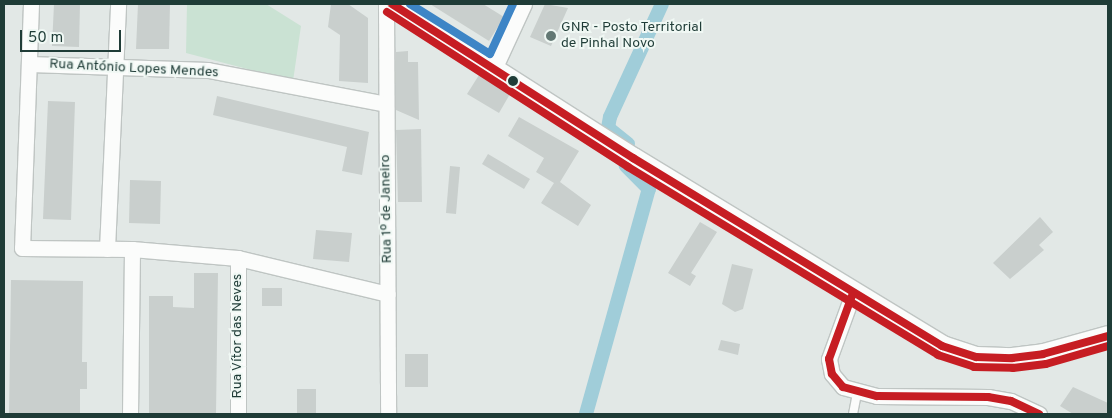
<!DOCTYPE html>
<meta charset="utf-8">
<style>
body{margin:0}
#map{position:relative;width:1112px;height:418px;overflow:hidden;background:#e2e8e6;font-family:Overpass,sans-serif}
div>[style]{position:absolute}
[style*='--x']{left:calc(var(--x)*1px);top:calc(var(--y)*1px);width:calc(var(--w)*1px);rotate:calc(var(--a)*1deg)}
.green>*{inset:0;background:#cae2d3}
.canal>*{height:14px;margin:-7px;padding:0 7px;transform-origin:7px;border-radius:7px;background:#a0cdd9}
.building>*{inset:0;background:#c9cfcd}
.roads{filter:drop-shadow(1px 0 #bfc5c3) drop-shadow(-1px 0 #bfc5c3) drop-shadow(0 1px #bfc5c3) drop-shadow(0 -1px #bfc5c3)}
.lane>*{height:8px;margin:-4px;padding:0 4px;transform-origin:4px;border-radius:4px;background:#fbfcfb}
.street>*{height:15px;margin:-7.5px;padding:0 7.5px;transform-origin:7.5px;border-radius:7.5px;background:#fbfcfb}
.secondary>*{height:21px;margin:-10.5px;padding:0 10.5px;transform-origin:10.5px;border-radius:10.5px;background:#fbfcfb}
.bus-1>*{height:8px;margin:-4px;padding:0 4px;transform-origin:4px;border-radius:4px;background:#c61d23}
.bus-2>*{height:8px;margin:-4px;padding:0 4px;transform-origin:4px;border-radius:4px;background:#c61d23}
.bus-3>*{height:8px;margin:-4px;padding:0 4px;transform-origin:4px;border-radius:4px;background:#3d85c6}
.dots>*{width:14px;height:14px;translate:-50% -50%;box-sizing:border-box;border:2px solid #f0f8f4;border-radius:50%}
span{translate:-50% -50%;white-space:nowrap;text-align:center;line-height:1.15;-webkit-text-stroke:4px #f0f8f4;paint-order:stroke}
.poi-label{font-size:14px;color:#1f3c37}
.left{translate:0 -50%;text-align:left}
.street-label{font-size:14px;color:#1f3c37}
.frame{position:absolute;inset:0;border:5px solid #1f3c37;pointer-events:none}
.scale{position:absolute;left:20px;top:30px;width:101px;height:22px;box-sizing:border-box;border:2px solid #1f3c37;border-top:0;padding-left:6px;font-size:15px;line-height:18px;white-space:nowrap;color:#1f3c37;-webkit-text-stroke:4px #f0f8f4;paint-order:stroke}
</style>
<div id="map">
<div class="green">
<i style="clip-path:polygon(187px 4px,266px 4px,301px 26px,293px 81px,186px 53px)"></i>
</div>
<div class="canal">
<i style="--x:628;--y:144;--w:26;--a:-141"></i>
<i style="--x:608;--y:128;--w:11;--a:-80"></i>
<i style="--x:610;--y:117;--w:124;--a:-65.3"></i>
<i style="--x:586;--y:414;--w:234;--a:-74.4"></i>
<i style="--x:649;--y:189;--w:33;--a:-135"></i>
</div>
<div class="building">
<i style="clip-path:polygon(54px 4px,80px 4px,79px 47px,52px 46px)"></i>
<i style="clip-path:polygon(138px 4px,170px 4px,169px 49px,136px 49px)"></i>
<i style="clip-path:polygon(331px 4px,348px 4px,368px 18px,368px 83px,339px 81px,340px 35px,328px 27px)"></i>
<i style="clip-path:polygon(430px 4px,483px 4px,504px 17px,489px 41px)"></i>
<i style="clip-path:polygon(545px 4px,568px 8px,551px 46px,530px 37px)"></i>
<i style="clip-path:polygon(408px 51px,408px 62px,418px 62px,419px 120px,396px 110px,396px 52px)"></i>
<i style="clip-path:polygon(479px 75px,510px 94px,499px 113px,467px 94px)"></i>
<i style="clip-path:polygon(217px 96px,369px 132px,362px 175px,342px 171px,347px 147px,213px 115px)"></i>
<i style="clip-path:polygon(48px 101px,75px 102px,71px 220px,43px 219px)"></i>
<i style="clip-path:polygon(519px 117px,579px 151px,560px 182px,591px 205px,578px 226px,541px 203px,554px 183px,536px 172px,544px 158px,508px 136px)"></i>
<i style="clip-path:polygon(421px 129px,422px 202px,398px 202px,396px 130px)"></i>
<i style="clip-path:polygon(488px 154px,530px 179px,524px 189px,482px 164px)"></i>
<i style="clip-path:polygon(450px 166px,460px 167px,456px 214px,446px 213px)"></i>
<i style="clip-path:polygon(130px 180px,161px 181px,160px 224px,129px 223px)"></i>
<i style="clip-path:polygon(1040px 217px,1053px 232px,1039px 245px,1044px 250px,1010px 279px,993px 263px)"></i>
<i style="clip-path:polygon(700px 222px,717px 232px,691px 273px,696px 276px,690px 286px,668px 273px)"></i>
<i style="clip-path:polygon(316px 230px,352px 233px,349px 262px,313px 259px)"></i>
<i style="clip-path:polygon(732px 264px,753px 269px,743px 309px,735px 312px,722px 304px)"></i>
<i style="clip-path:polygon(194px 273px,218px 273px,216px 414px,149px 414px,149px 296px,173px 296px,173px 307px,194px 308px)"></i>
<i style="clip-path:polygon(11px 280px,83px 281px,82px 362px,87px 362px,87px 389px,80px 389px,80px 414px,9px 414px)"></i>
<i style="clip-path:polygon(262px 288px,282px 288px,282px 306px,262px 306px)"></i>
<i style="clip-path:polygon(721px 340px,740px 344px,738px 355px,718px 350px)"></i>
<i style="clip-path:polygon(405px 354px,428px 354px,428px 387px,405px 387px)"></i>
<i style="clip-path:polygon(1073px 387px,1108px 403px,1108px 414px,1073px 414px,1060px 406px)"></i>
<i style="clip-path:polygon(297px 389px,316px 389px,316px 414px,297px 414px)"></i>
</div>
<div class="roads">
<div class="lane">
<i style="--x:853;--y:414;--w:21;--a:-79"></i>
</div>
<div class="street">
<i style="--x:31;--y:4;--w:244;--a:92.1"></i>
<i style="--x:22;--y:248;--w:110;--a:0.5"></i>
<i style="--x:132;--y:249;--w:106;--a:4.9"></i>
<i style="--x:238;--y:258;--w:154;--a:13.5"></i>
<i style="--x:386;--y:4;--w:410;--a:89.7"></i>
<i style="--x:29;--y:64;--w:179;--a:1.9"></i>
<i style="--x:208;--y:70;--w:181;--a:10.8"></i>
<i style="--x:494;--y:69;--w:72;--a:-65.2"></i>
<i style="--x:107;--y:249;--w:245;--a:-87.4"></i>
<i style="--x:853;--y:293;--w:70;--a:110"></i>
<i style="--x:829;--y:359;--w:15;--a:79"></i>
<i style="--x:832;--y:374;--w:17;--a:50"></i>
<i style="--x:843;--y:387;--w:35;--a:15"></i>
<i style="--x:877;--y:396;--w:111;--a:0.5"></i>
<i style="--x:988;--y:397;--w:23;--a:10"></i>
<i style="--x:1011;--y:401;--w:31;--a:25"></i>
<i style="--x:130;--y:414;--w:165;--a:-89.3"></i>
<i style="--x:238;--y:414;--w:156;--a:-90"></i>
</div>
<div class="secondary">
<i style="--x:392;--y:4;--w:286;--a:32.6"></i>
<i style="--x:633;--y:158;--w:362;--a:31.3"></i>
<i style="--x:942;--y:346;--w:36;--a:18"></i>
<i style="--x:976;--y:357;--w:36;--a:2"></i>
<i style="--x:1012;--y:358;--w:31;--a:-7"></i>
<i style="--x:1043;--y:354;--w:67;--a:-15.5"></i>
</div>
</div>
<div class="bus-1">
<i style="--x:392;--y:4;--w:286;--a:32.6"></i>
<i style="--x:633;--y:158;--w:362;--a:31.3"></i>
<i style="--x:942;--y:346;--w:36;--a:18"></i>
<i style="--x:976;--y:357;--w:36;--a:2"></i>
<i style="--x:1012;--y:358;--w:31;--a:-7"></i>
<i style="--x:1043;--y:354;--w:67;--a:-15.5"></i>
<i style="--x:853;--y:293;--w:70;--a:110"></i>
<i style="--x:829;--y:359;--w:15;--a:79"></i>
<i style="--x:832;--y:374;--w:17;--a:50"></i>
<i style="--x:843;--y:387;--w:35;--a:15"></i>
<i style="--x:877;--y:396;--w:111;--a:0.5"></i>
<i style="--x:988;--y:397;--w:23;--a:10"></i>
<i style="--x:1011;--y:401;--w:31;--a:25"></i>
</div>
<div class="bus-2">
<i style="--x:387;--y:12;--w:287;--a:32.7"></i>
<i style="--x:628;--y:167;--w:363;--a:31.2"></i>
<i style="--x:938;--y:355;--w:38;--a:18"></i>
<i style="--x:974;--y:367;--w:39;--a:1"></i>
<i style="--x:1013;--y:368;--w:33;--a:-7"></i>
<i style="--x:1046;--y:364;--w:65;--a:-16.2"></i>
</div>
<div class="bus-3">
<i style="--x:410;--y:4;--w:94;--a:32"></i>
<i style="--x:490;--y:54;--w:55;--a:-65.3"></i>
</div>
<div class="dots">
<i style="left:551px;top:36px;background:#637874"></i>
<i style="left:513px;top:81px;background:#1f3c37"></i>
</div>
<div class="poi-label">
<span class="left" style="left:561px;top:36px">GNR - Posto Territorial<br>de Pinhal Novo</span>
</div>
<div class="street-label">
<span style="left:134px;top:69px;rotate:3deg">Rua António Lopes Mendes</span>
<span style="left:387px;top:209px;rotate:-91deg">Rua 1º de Janeiro</span>
<span style="left:238px;top:336px;rotate:-90deg">Rua Vítor das Neves</span>
</div>
<div class="frame"></div>
<div class="scale">50 m</div>
</div>
